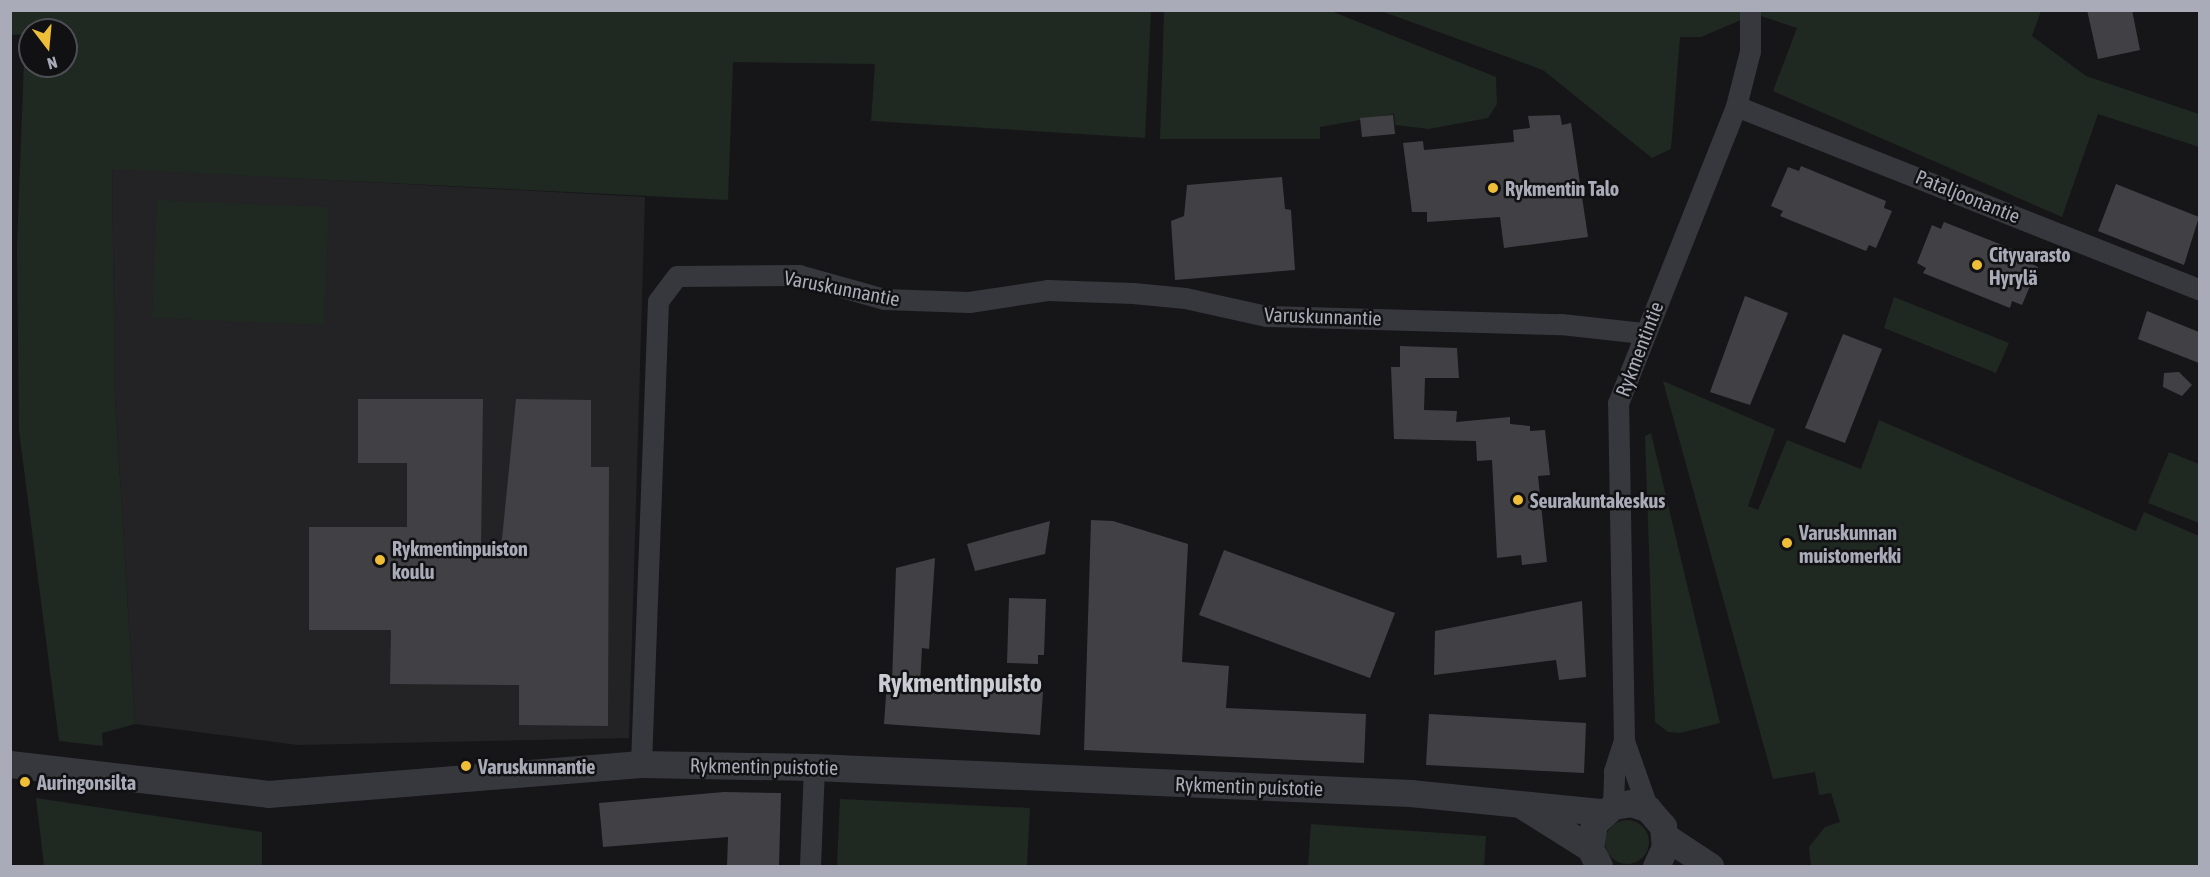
<!DOCTYPE html>
<meta charset="utf-8">
<style>
body{margin:0}
#map{position:relative;width:2210px;height:877px;overflow:hidden;background:#161618;font-family:"Asap Condensed",sans-serif}
div>[style]{position:absolute}
[style*='--x']{left:calc(var(--x)*1px);top:calc(var(--y)*1px);width:calc(var(--w)*1px);rotate:calc(var(--a)*1deg)}
.built>*{inset:0;background:#232225}
.green>*{inset:0;background:#202822}
.round{border-radius:50%}
.building>*{inset:0;background:#414145}
.minor>*{height:21px;margin:-10.5px;padding:0 10.5px;transform-origin:10.5px;border-radius:10.5px;background:#37383d}
.tertiary>*{height:27px;margin:-13.5px;padding:0 13.5px;transform-origin:13.5px;border-radius:13.5px;background:#37383d}
.dots>*{width:16px;height:16px;translate:-50% -50%;box-sizing:border-box;border:3px solid #111113;border-radius:50%}
span{translate:-50% -50%;white-space:nowrap;text-align:center;line-height:1.15;-webkit-text-stroke:5px #111113;paint-order:stroke}
.poi-label{font-size:20px;color:#a9acb8;font-weight:700}
.left{translate:0 -50%;text-align:left}
.street-label{font-size:20px;color:#a9acb8}
.district-label{font-size:26px;color:#caccd4;font-weight:700}
.frame{position:absolute;inset:0;border:12px solid #a9acb8;pointer-events:none}
.north{position:absolute;left:18px;top:18px;width:60px;height:60px;box-sizing:border-box;background:#111113;border:2px solid #4e4f55;border-radius:50%;rotate:164deg;font-size:16px;font-weight:700;line-height:24px;text-align:center;color:#a9acb8}
.north::after{content:'';display:block;margin:auto;width:21px;height:27px;background:#eebe39;clip-path:polygon(50% 0,100% 100%,50% 72%,0 100%)}
</style>
<div id="map">
<div class="built">
<i style="clip-path:polygon(112px 168px,645px 197px,629px 738px,298px 745px,135px 724px,115px 396px)"></i>
</div>
<div class="green">
<i style="clip-path:polygon(evenodd,10px 11px,1151px 11px,1145px 138px,871px 121px,875px 64px,733px 62px,728px 200px,112px 169px,115px 396px,135px 724px,102px 733px,103px 746px,59px 741px,19px 431px,17px 247px,25px 34px,11px 35px,10px 11px,30px 30px,66px 30px,66px 66px,30px 66px,30px 30px)"></i>
<i style="clip-path:polygon(1164px 11px,1331px 11px,1496px 77px,1497px 104px,1488px 118px,1429px 129px,1395px 125px,1394px 114px,1320px 127px,1320px 139px,1160px 139px)"></i>
<i style="clip-path:polygon(1381px 11px,2041px 11px,2032px 36px,2086px 76px,2199px 114px,2199px 147px,2098px 114px,2062px 217px,1773px 91px,1797px 28px,1755px 14px,1701px 37px,1680px 37px,1671px 149px,1652px 158px,1543px 70px)"></i>
<i style="clip-path:polygon(157px 200px,329px 207px,324px 325px,152px 318px)"></i>
<i style="clip-path:polygon(1894px 297px,2009px 343px,1996px 373px,1884px 328px)"></i>
<i style="clip-path:polygon(1663px 381px,1775px 429px,1748px 506px,1758px 510px,1787px 440px,1861px 469px,1879px 420px,2136px 531px,2144px 512px,2199px 536px,2199px 866px,1811px 866px,1809px 847px,1825px 827px,1840px 822px,1831px 793px,1819px 795px,1815px 772px,1773px 779px)"></i>
<i style="clip-path:polygon(1651px 433px,1720px 723px,1680px 733px,1668px 732px,1655px 722px,1645px 436px)"></i>
<i style="clip-path:polygon(2169px 452px,2199px 464px,2199px 523px,2148px 503px)"></i>
<i style="clip-path:polygon(36px 798px,262px 832px,262px 866px,44px 866px)"></i>
<i style="clip-path:polygon(840px 799px,1030px 808px,1027px 866px,837px 866px)"></i>
<i class="round" style="left:1605px;top:820px;width:44px;height:44px"></i>
<i style="clip-path:polygon(1311px 824px,1486px 836px,1484px 866px,1308px 866px)"></i>
</div>
<div class="building">
<i style="clip-path:polygon(2087px 10px,2132px 10px,2140px 50px,2098px 59px)"></i>
<i style="clip-path:polygon(1393px 115px,1395px 134px,1362px 137px,1360px 118px)"></i>
<i style="clip-path:polygon(1560px 115px,1562px 125px,1571px 123px,1588px 237px,1504px 248px,1500px 217px,1427px 222px,1427px 212px,1412px 212px,1403px 143px,1423px 141px,1424px 150px,1514px 142px,1513px 130px,1530px 128px,1528px 116px)"></i>
<i style="clip-path:polygon(1801px 166px,1886px 201px,1884px 208px,1892px 211px,1876px 248px,1869px 245px,1866px 251px,1780px 216px,1783px 211px,1771px 206px,1788px 167px,1799px 171px)"></i>
<i style="clip-path:polygon(1282px 177px,1285px 209px,1291px 210px,1295px 270px,1175px 280px,1171px 221px,1184px 216px,1187px 185px)"></i>
<i style="clip-path:polygon(2116px 184px,2199px 217px,2184px 265px,2098px 231px)"></i>
<i style="clip-path:polygon(1944px 222px,2030px 256px,2028px 262px,2038px 267px,2022px 305px,2012px 301px,2010px 308px,1923px 273px,1926px 268px,1917px 263px,1932px 225px,1941px 229px)"></i>
<i style="clip-path:polygon(1745px 296px,1788px 313px,1750px 405px,1710px 392px)"></i>
<i style="clip-path:polygon(2147px 311px,2199px 332px,2199px 363px,2138px 339px)"></i>
<i style="clip-path:polygon(1843px 334px,1882px 349px,1845px 443px,1805px 428px)"></i>
<i style="clip-path:polygon(1400px 346px,1457px 348px,1459px 378px,1425px 378px,1424px 410px,1457px 411px,1456px 422px,1510px 417px,1510px 424px,1530px 426px,1530px 431px,1545px 430px,1550px 475px,1538px 476px,1547px 562px,1522px 565px,1521px 555px,1497px 558px,1492px 460px,1477px 461px,1476px 441px,1394px 439px,1391px 367px,1400px 367px)"></i>
<i style="clip-path:polygon(2179px 372px,2192px 385px,2182px 396px,2163px 387px,2164px 373px)"></i>
<i style="clip-path:polygon(358px 399px,483px 399px,481px 548px,501px 549px,516px 399px,591px 400px,591px 467px,609px 467px,608px 726px,519px 725px,519px 685px,390px 684px,391px 630px,309px 630px,309px 527px,407px 527px,407px 463px,358px 463px)"></i>
<i style="clip-path:polygon(1091px 520px,1113px 521px,1188px 544px,1182px 662px,1229px 666px,1226px 708px,1366px 714px,1364px 763px,1084px 750px)"></i>
<i style="clip-path:polygon(1050px 521px,1045px 554px,975px 571px,967px 544px)"></i>
<i style="clip-path:polygon(1224px 550px,1395px 613px,1370px 678px,1199px 615px)"></i>
<i style="clip-path:polygon(935px 558px,929px 649px,922px 648px,920px 684px,1043px 692px,1040px 735px,884px 724px,887px 681px,892px 682px,896px 568px)"></i>
<i style="clip-path:polygon(1009px 598px,1046px 599px,1044px 655px,1038px 655px,1038px 664px,1007px 663px)"></i>
<i style="clip-path:polygon(1582px 601px,1586px 677px,1559px 680px,1556px 660px,1434px 675px,1435px 631px)"></i>
<i style="clip-path:polygon(1429px 714px,1586px 723px,1584px 773px,1426px 765px)"></i>
<i style="clip-path:polygon(724px 792px,781px 793px,779px 867px,727px 867px,728px 837px,603px 847px,599px 803px)"></i>
</div>
<div class="minor">
<i style="--x:1736;--y:106;--w:499;--a:21.6"></i>
<i style="--x:1624;--y:741;--w:72;--a:70.6"></i>
<i style="--x:641;--y:764;--w:463;--a:-87.9"></i>
<i style="--x:658;--y:301;--w:31;--a:-53"></i>
<i style="--x:677;--y:276;--w:122;--a:-0.5"></i>
<i style="--x:799;--y:275;--w:88;--a:15.8"></i>
<i style="--x:884;--y:299;--w:85;--a:2"></i>
<i style="--x:969;--y:302;--w:79;--a:-8.7"></i>
<i style="--x:1047;--y:290;--w:86;--a:2"></i>
<i style="--x:1133;--y:293;--w:52;--a:5.5"></i>
<i style="--x:1185;--y:298;--w:83;--a:12.5"></i>
<i style="--x:1266;--y:316;--w:295;--a:1.6"></i>
<i style="--x:1561;--y:324;--w:82;--a:6.3"></i>
<i style="--x:1613;--y:806;--w:35;--a:-88"></i>
<i style="--x:1614;--y:771;--w:32;--a:-72"></i>
<i style="--x:1624;--y:741;--w:338;--a:-91"></i>
<i style="--x:1618;--y:403;--w:320;--a:-68.3"></i>
<i style="--x:1736;--y:106;--w:57;--a:-75.7"></i>
<i style="--x:1750;--y:51;--w:41;--a:-90"></i>
<i style="--x:810;--y:866;--w:99;--a:-87.7"></i>
</div>
<div class="tertiary">
<i style="--x:10;--y:764;--w:260;--a:6.6"></i>
<i style="--x:268;--y:794;--w:374;--a:-4.6"></i>
<i style="--x:641;--y:764;--w:173;--a:1"></i>
<i style="--x:814;--y:767;--w:597;--a:2.5"></i>
<i style="--x:1410;--y:793;--w:193;--a:5.7"></i>
<i style="--x:1523;--y:806;--w:79;--a:32.1"></i>
<i style="--x:1666;--y:837;--w:53;--a:33.4"></i>
<i style="--x:1599;--y:866;--w:20;--a:-117"></i>
<i style="--x:1590;--y:848;--w:25;--a:-81"></i>
<i style="--x:1594;--y:823;--w:25;--a:-42"></i>
<i style="--x:1613;--y:806;--w:18;--a:-9"></i>
<i style="--x:1631;--y:803;--w:18;--a:19"></i>
<i style="--x:1648;--y:809;--w:23;--a:49"></i>
<i style="--x:1663;--y:826;--w:21;--a:85"></i>
<i style="--x:1665;--y:847;--w:21;--a:115"></i>
</div>
<div class="dots">
<i style="left:1493px;top:188px;background:#eebe39"></i>
<i style="left:1977px;top:265px;background:#eebe39"></i>
<i style="left:1518px;top:500px;background:#eebe39"></i>
<i style="left:1787px;top:543px;background:#eebe39"></i>
<i style="left:380px;top:560px;background:#eebe39"></i>
<i style="left:466px;top:766px;background:#eebe39"></i>
<i style="left:25px;top:782px;background:#eebe39"></i>
</div>
<div class="poi-label">
<span class="left" style="left:1505px;top:188px">Rykmentin Talo</span>
<span class="left" style="left:1989px;top:266px">Cityvarasto<br>Hyrylä</span>
<span class="left" style="left:1530px;top:500px">Seurakuntakeskus</span>
<span class="left" style="left:1799px;top:544px">Varuskunnan<br>muistomerkki</span>
<span class="left" style="left:392px;top:560px">Rykmentinpuiston<br>koulu</span>
<span class="left" style="left:478px;top:766px">Varuskunnantie</span>
<span class="left" style="left:37px;top:782px">Auringonsilta</span>
</div>
<div class="street-label">
<span style="left:1968px;top:196px;rotate:22deg">Pataljoonantie</span>
<span style="left:842px;top:288px;rotate:11deg">Varuskunnantie</span>
<span style="left:1323px;top:316px;rotate:2deg">Varuskunnantie</span>
<span style="left:1639px;top:349px;rotate:-69deg">Rykmentintie</span>
<span style="left:764px;top:766px;rotate:1deg">Rykmentin puistotie</span>
<span style="left:1249px;top:786px;rotate:2deg">Rykmentin puistotie</span>
</div>
<div class="district-label">
<span style="left:960px;top:684px">Rykmentinpuisto</span>
</div>
<div class="frame"></div>
<div class="north">N</div>
</div>
